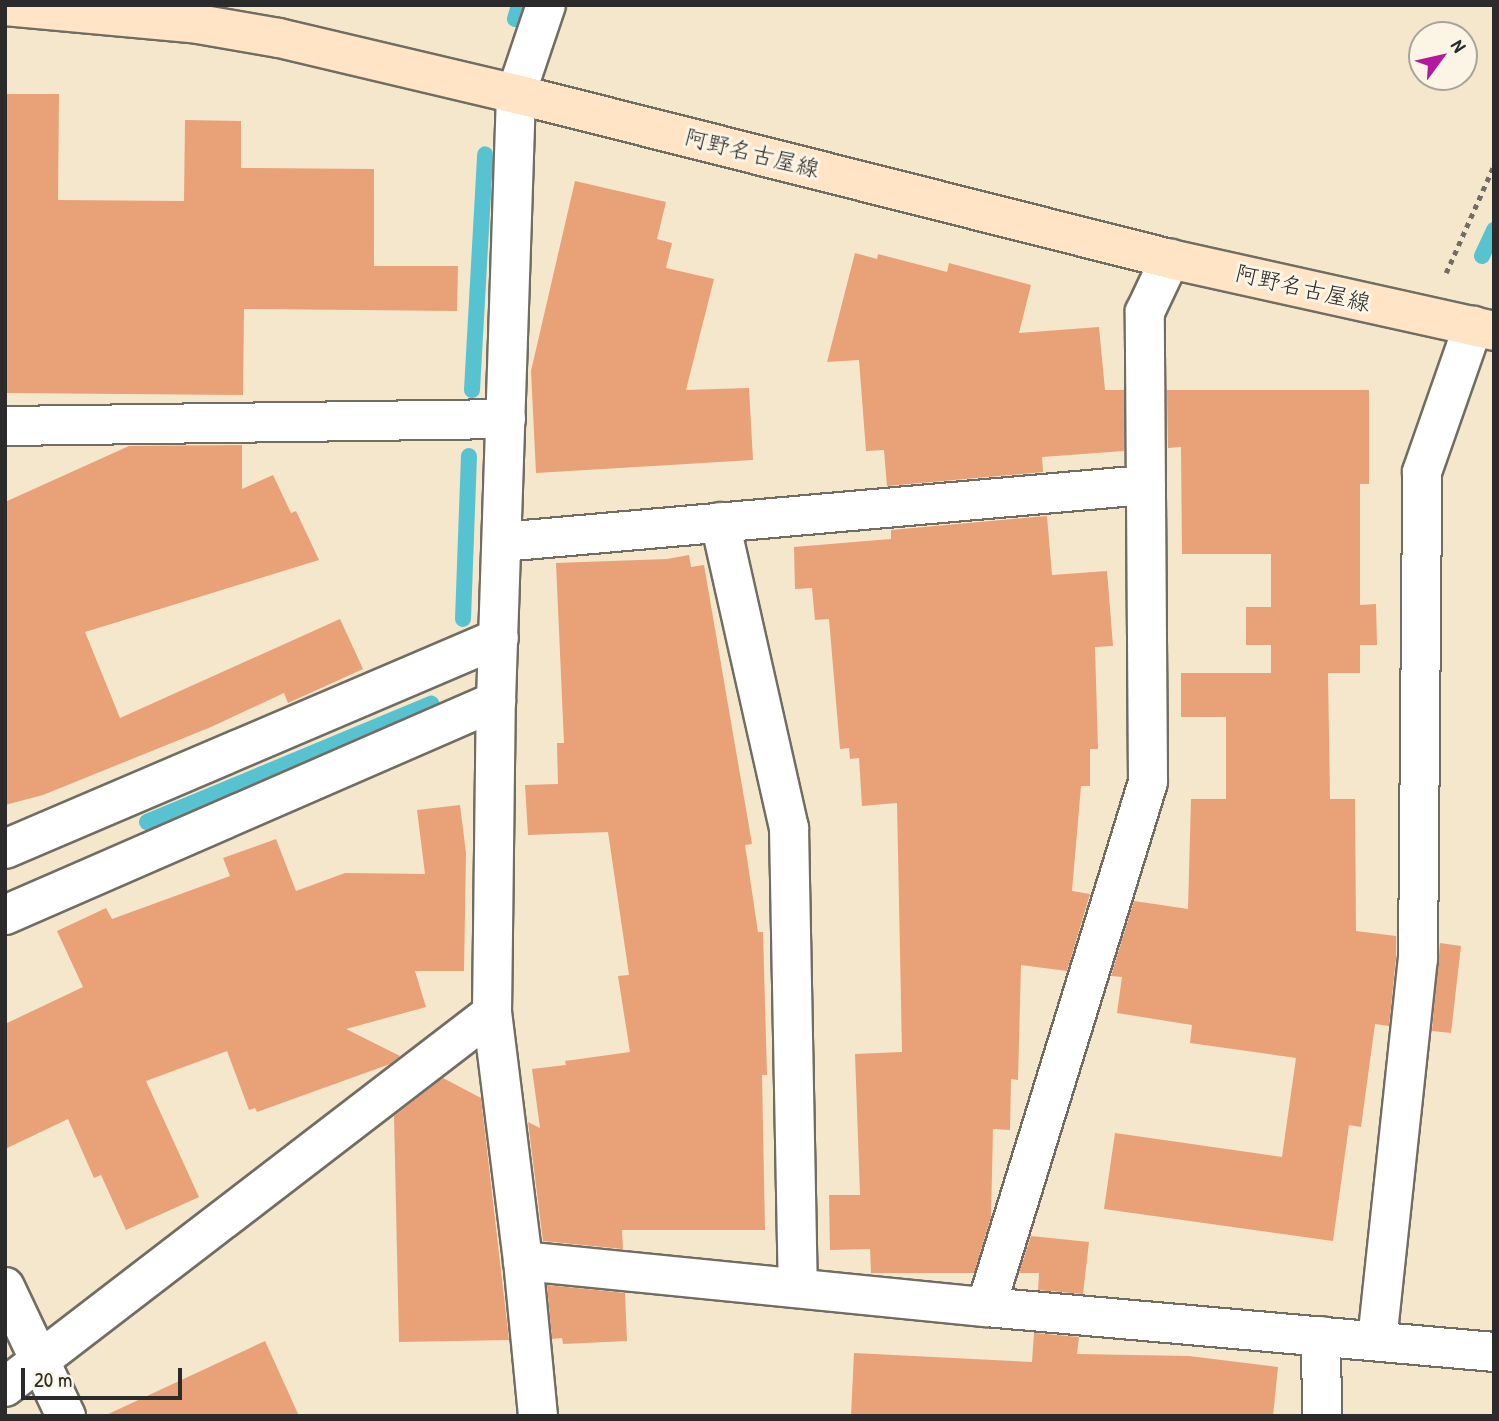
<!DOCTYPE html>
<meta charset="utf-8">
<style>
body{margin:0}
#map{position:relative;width:1499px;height:1421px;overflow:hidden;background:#f4e7cc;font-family:"Patrick Hand","Klee One",sans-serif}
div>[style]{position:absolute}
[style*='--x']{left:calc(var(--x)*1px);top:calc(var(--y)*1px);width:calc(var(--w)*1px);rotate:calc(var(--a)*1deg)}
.stream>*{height:16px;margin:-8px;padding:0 8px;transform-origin:8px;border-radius:8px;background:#57c3d0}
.building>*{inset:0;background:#e9a177}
.path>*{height:4.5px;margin-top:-2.25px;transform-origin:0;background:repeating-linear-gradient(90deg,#716d63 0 5px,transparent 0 10px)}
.roads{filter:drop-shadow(2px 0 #716d63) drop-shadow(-2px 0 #716d63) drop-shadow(0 2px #716d63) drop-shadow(0 -2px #716d63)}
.street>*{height:38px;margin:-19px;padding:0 19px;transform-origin:19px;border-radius:19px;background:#fff}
.secondary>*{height:38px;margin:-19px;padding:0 19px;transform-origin:19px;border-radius:19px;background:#ffe4c6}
span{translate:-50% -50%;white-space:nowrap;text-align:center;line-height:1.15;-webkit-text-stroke:6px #fcf5e5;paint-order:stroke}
.street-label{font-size:23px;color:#2b2b2b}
.frame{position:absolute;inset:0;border:7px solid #2b2b2b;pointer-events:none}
.north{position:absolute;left:1408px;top:21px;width:70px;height:70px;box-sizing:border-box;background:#fcf5e5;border:2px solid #a8a49b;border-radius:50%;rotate:57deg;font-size:19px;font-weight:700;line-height:28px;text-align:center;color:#2b2b2b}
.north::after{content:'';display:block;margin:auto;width:24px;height:32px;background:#b5179e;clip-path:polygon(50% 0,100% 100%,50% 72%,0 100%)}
.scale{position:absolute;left:21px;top:1368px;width:161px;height:32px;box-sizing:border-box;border:4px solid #2b2b2b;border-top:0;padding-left:9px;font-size:21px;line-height:24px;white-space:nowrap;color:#2b2b2b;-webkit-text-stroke:5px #fcf5e5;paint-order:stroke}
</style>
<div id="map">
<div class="stream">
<i style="--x:515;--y:19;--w:15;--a:-74"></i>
<i style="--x:1482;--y:256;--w:29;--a:-65"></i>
<i style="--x:472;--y:390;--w:236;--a:-86.8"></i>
<i style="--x:463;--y:619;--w:163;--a:-87.9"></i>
<i style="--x:147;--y:822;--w:308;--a:-22.6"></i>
</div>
<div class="building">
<i style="clip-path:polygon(5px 94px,59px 94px,58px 200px,184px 201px,185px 120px,241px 121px,241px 168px,374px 169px,374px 266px,458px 266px,457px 311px,244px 309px,243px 395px,5px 393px)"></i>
<i style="clip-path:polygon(575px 181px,666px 202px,657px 239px,672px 243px,666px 268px,714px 279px,686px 390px,749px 388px,753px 460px,536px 473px,531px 371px)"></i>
<i style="clip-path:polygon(855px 253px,877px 259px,878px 254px,947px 272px,949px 263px,1031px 285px,1019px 333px,1099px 327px,1105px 390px,1124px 390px,1124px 451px,1042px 457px,1043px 472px,887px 486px,884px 450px,866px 451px,859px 360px,827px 362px)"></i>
<i style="clip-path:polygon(1167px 390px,1369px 390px,1369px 484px,1360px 484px,1360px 605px,1376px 604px,1377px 645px,1360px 645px,1360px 673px,1328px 673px,1330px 799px,1355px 799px,1356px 931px,1396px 936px,1396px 958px,1389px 1026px,1375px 1024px,1361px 1127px,1349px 1125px,1333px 1241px,1104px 1209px,1115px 1133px,1282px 1157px,1296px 1058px,1190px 1043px,1192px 1025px,1117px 1013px,1122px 977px,1111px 976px,1134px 901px,1188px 909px,1191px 799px,1226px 799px,1226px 717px,1181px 717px,1181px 673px,1271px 673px,1271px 645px,1246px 645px,1246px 607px,1271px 607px,1271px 554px,1182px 554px,1181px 447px,1168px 448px)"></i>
<i style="clip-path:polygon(242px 445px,242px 489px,273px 475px,291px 513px,296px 511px,319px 560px,85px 632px,120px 718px,340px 619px,363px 669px,288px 703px,284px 693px,211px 727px,43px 795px,5px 805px,5px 502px,129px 446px)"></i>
<i style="clip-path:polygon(1047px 516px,1052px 575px,1107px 571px,1113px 646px,1095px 647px,1098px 749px,1090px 749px,1090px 786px,1081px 786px,1072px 891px,1090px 894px,1067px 971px,1021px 965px,1018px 1080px,1011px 1079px,1010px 1130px,993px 1129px,991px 1217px,974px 1273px,871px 1273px,870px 1249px,830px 1250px,829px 1195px,860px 1195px,855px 1054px,902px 1052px,897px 803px,862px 806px,859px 758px,850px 759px,849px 748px,840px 749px,829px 619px,815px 620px,812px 588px,795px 589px,794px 547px,891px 539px,891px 530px)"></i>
<i style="clip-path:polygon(689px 555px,691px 567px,704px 565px,752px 844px,745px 845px,758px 932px,763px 932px,767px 1075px,762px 1075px,765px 1230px,622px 1230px,623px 1249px,543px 1241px,528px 1122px,540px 1128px,532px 1069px,566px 1065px,565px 1061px,630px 1052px,618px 976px,629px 975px,608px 832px,528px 835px,525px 785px,558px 784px,557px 743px,564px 743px,556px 563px,667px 559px)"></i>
<i style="clip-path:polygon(460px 805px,466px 853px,464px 971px,415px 971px,426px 1007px,346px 1029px,400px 1056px,390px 1064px,257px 1112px,255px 1108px,249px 1110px,227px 1051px,146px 1081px,199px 1197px,126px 1230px,101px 1175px,94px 1178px,68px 1119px,5px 1149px,5px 1024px,83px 987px,57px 931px,106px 908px,112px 919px,230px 876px,223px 858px,276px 839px,296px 891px,345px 873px,425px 874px,417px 810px)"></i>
<i style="clip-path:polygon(1440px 943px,1461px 946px,1451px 1033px,1432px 1031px)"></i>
<i style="clip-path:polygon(443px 1078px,481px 1098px,509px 1340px,399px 1342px,394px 1116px)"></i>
<i style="clip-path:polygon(1031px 1236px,1089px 1242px,1083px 1294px,1038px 1290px,1039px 1273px,1019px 1273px)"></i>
<i style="clip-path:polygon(547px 1285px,625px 1293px,627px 1341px,563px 1344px,562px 1338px,552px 1339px)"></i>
<i style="clip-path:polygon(1034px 1333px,1079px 1337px,1077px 1354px,1189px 1356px,1278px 1367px,1273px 1416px,851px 1416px,854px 1353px,1032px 1362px)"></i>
<i style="clip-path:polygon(265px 1341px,299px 1416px,104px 1416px)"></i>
</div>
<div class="path">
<i style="--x:1446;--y:273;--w:118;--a:-66"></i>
</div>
<div class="roads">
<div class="street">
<i style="--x:5;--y:426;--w:501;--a:-0.8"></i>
<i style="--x:720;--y:522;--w:314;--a:77.3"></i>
<i style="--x:789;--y:828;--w:458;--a:88.9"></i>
<i style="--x:502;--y:542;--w:646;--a:-5.07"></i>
<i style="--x:5;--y:849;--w:537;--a:-23.13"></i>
<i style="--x:5;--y:915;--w:536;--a:-23.55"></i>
<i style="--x:523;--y:1261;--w:465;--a:5.7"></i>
<i style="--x:986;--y:1307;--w:510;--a:5.06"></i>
<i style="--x:5;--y:1287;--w:143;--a:64.7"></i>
<i style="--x:986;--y:1307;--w:549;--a:-72.85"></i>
<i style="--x:1148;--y:782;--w:470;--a:-90.4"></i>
<i style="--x:1145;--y:312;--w:59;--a:-64.7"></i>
<i style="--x:1321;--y:1336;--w:80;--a:89.3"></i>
<i style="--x:1377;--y:1341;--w:384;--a:-83.9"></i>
<i style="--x:1418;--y:959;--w:487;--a:-89.5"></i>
<i style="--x:1422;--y:472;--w:155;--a:-70.7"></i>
<i style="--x:5;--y:1387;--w:614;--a:-37.52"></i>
<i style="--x:538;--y:1416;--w:156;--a:-95.5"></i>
<i style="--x:523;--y:1261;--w:250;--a:-97.1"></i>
<i style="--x:492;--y:1013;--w:312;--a:-89.3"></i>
<i style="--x:496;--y:701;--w:607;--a:-88.11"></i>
<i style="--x:516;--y:94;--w:94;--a:-71.4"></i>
</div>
<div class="secondary">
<i style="--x:5;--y:6;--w:194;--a:5.3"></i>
<i style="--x:198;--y:24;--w:82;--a:9.8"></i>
<i style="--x:279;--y:38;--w:244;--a:13.3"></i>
<i style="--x:516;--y:94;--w:674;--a:14.16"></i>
<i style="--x:1170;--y:259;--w:332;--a:12.5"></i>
</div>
</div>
<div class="street-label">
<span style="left:752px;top:153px;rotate:14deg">阿野名古屋線</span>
<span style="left:1303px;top:288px;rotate:13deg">阿野名古屋線</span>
</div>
<div class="frame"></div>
<div class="north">N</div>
<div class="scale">20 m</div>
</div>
